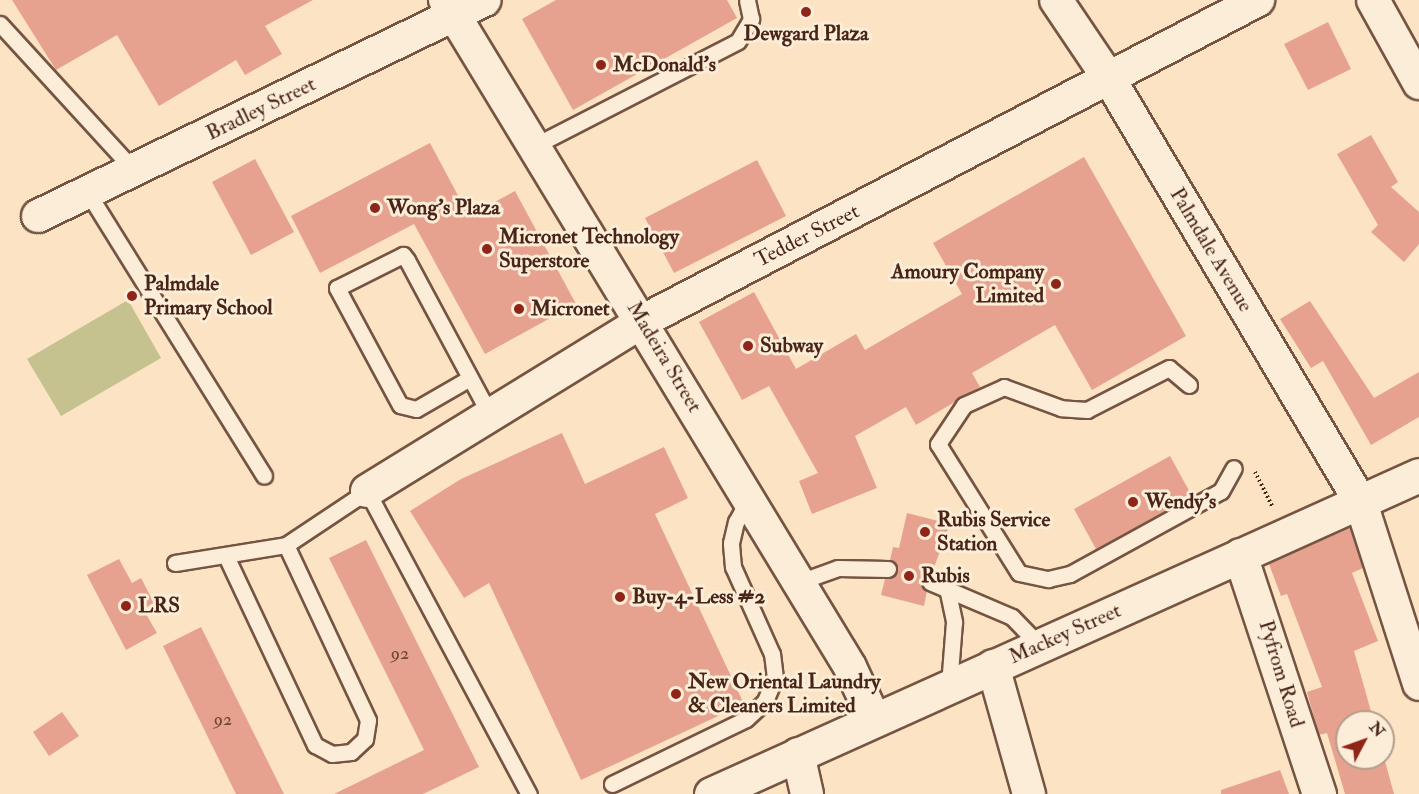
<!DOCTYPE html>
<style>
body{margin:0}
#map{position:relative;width:1419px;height:794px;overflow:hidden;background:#fbe3c3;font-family:"IM FELL Double Pica",serif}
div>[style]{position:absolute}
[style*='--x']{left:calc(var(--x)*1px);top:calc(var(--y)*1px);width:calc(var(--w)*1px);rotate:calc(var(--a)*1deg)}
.green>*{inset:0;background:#c5c28f}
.building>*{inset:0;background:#e7a28f}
.path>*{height:4px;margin-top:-2px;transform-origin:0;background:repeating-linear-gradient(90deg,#482517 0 1.5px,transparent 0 4.5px)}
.roads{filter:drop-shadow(2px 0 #755442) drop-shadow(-2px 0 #755442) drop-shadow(0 2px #755442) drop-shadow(0 -2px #755442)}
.service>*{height:15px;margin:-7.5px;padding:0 7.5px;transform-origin:7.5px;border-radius:7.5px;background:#fcedd8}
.minor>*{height:32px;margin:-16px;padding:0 16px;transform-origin:16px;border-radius:16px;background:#fcedd8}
.tertiary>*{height:33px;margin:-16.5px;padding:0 16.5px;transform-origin:16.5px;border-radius:16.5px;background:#fcedd8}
.secondary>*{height:33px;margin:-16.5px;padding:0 16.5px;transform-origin:16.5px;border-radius:16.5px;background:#fcedd8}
.dots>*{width:16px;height:16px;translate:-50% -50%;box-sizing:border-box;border:3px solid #fcedd8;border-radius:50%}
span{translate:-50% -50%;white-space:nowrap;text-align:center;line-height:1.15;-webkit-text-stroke:6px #fcedd8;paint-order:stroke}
.number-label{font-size:18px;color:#704435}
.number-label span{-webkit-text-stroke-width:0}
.poi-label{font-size:21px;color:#482517;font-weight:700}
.left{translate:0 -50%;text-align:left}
.right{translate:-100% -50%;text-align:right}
.street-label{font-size:21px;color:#482517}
.north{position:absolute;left:1335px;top:710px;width:60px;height:60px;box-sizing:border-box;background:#fcedd8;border:2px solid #b49d8b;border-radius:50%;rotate:49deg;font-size:16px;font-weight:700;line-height:24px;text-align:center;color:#482517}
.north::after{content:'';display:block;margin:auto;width:21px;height:27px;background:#8f2418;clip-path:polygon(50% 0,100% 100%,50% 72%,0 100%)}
</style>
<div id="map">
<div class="green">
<i style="clip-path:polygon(128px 300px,161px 358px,61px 416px,27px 359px)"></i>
</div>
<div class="building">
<i style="clip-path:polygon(12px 0,313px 0,265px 26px,282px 54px,245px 75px,236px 60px,159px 106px,117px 35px,56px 70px)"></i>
<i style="clip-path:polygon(556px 0,727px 0,737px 18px,573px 110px,522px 19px)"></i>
<i style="clip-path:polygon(1328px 22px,1351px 69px,1308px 90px,1284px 44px)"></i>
<i style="clip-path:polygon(1371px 135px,1398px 182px,1391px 187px,1419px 212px,1419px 244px,1404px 262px,1371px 232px,1378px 225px,1337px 154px)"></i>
<i style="clip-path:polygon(430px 143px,469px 216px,515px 191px,576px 304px,485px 354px,414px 224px,320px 273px,291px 216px)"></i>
<i style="clip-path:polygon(1084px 157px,1186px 336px,1092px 390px,1055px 325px,972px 373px,980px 387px,916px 425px,906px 407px,855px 436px,877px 488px,812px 514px,799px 481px,818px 473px,769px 386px,742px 400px,699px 322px,754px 292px,796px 369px,856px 334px,865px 350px,962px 294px,933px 243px)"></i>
<i style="clip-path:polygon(255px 159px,294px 232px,251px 255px,212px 182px)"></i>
<i style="clip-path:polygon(757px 160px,786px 216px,674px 273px,645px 218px)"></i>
<i style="clip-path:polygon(1310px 301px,1374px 398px,1419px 372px,1419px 417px,1371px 445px,1323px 361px,1311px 368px,1280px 319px)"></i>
<i style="clip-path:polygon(562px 433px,585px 484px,664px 447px,688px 498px,655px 514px,744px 704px,581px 780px,489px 583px,464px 598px,410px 511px,461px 479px)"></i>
<i style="clip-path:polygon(1170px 456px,1192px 496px,1096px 549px,1074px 509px)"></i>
<i style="clip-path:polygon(907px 513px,950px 524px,932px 573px,921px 579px,922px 587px,927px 591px,924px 606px,881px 595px,885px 579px,897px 574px,897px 565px,890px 560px,893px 547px,899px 548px)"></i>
<i style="clip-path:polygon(1350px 528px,1363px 568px,1352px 573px,1378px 641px,1354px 651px,1374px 722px,1347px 722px,1347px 758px,1383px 758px,1383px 754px,1394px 794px,1345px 794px,1327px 733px,1319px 735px,1307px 692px,1322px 687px,1287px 594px,1281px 596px,1269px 564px)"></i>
<i style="clip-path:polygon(366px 540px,479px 767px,423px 794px,334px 794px,424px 750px,329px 558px)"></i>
<i style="clip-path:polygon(119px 559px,132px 583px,141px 578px,154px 603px,143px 609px,157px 633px,126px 650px,87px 575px)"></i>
<i style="clip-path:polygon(201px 627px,284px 794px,236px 794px,163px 646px)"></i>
<i style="clip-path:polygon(62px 712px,79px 736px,49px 756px,33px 732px)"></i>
<i style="clip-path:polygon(1280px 770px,1289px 794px,1221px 794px,1221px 790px)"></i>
</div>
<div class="path">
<i style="--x:1255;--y:472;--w:40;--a:63.4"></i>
</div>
<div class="roads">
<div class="service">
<i style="--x:0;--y:24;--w:198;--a:47.5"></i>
<i style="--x:534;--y:146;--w:229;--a:-27.2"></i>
<i style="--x:738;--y:41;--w:26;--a:-59"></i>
<i style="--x:751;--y:19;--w:19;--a:-102"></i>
<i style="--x:88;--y:193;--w:333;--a:58.1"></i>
<i style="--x:470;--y:378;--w:62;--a:150.1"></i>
<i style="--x:416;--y:409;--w:16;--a:-166"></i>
<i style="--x:400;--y:405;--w:133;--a:-118.3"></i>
<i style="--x:337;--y:288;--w:74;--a:-26.6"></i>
<i style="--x:403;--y:255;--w:6;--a:51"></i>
<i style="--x:407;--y:260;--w:174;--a:61.8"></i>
<i style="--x:1189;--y:385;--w:26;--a:-140"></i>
<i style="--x:1169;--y:368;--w:92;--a:152.9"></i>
<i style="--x:1087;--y:410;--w:26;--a:-176"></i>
<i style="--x:1061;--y:408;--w:61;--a:-159.8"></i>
<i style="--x:1004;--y:387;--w:44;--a:155.8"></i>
<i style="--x:964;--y:405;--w:47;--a:123.7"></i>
<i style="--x:938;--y:444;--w:152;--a:57.9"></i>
<i style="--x:1019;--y:573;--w:30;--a:12"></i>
<i style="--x:1048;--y:579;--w:23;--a:-13"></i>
<i style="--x:1070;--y:574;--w:172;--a:-28.8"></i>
<i style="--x:1221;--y:491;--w:26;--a:-61"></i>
<i style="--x:226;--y:556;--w:209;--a:64.8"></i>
<i style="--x:315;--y:745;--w:19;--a:28"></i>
<i style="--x:332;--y:754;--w:19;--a:-6"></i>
<i style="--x:351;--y:752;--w:19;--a:-43"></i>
<i style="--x:365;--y:739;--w:19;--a:-81"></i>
<i style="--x:368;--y:720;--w:193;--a:-115.1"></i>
<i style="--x:175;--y:563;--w:112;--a:-9.2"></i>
<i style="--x:286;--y:545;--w:97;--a:-33.7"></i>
<i style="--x:367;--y:491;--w:344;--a:61.9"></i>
<i style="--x:799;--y:582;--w:41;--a:-19.7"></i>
<i style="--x:838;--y:568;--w:50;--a:1.1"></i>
<i style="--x:930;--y:582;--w:89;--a:23.1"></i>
<i style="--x:1012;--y:617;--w:39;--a:46"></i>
<i style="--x:947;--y:588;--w:35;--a:78"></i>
<i style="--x:954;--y:622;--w:63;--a:94.5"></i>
<i style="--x:612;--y:784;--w:149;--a:-25.9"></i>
<i style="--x:746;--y:719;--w:26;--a:-43"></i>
<i style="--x:765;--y:701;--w:25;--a:-67"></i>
<i style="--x:775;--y:678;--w:24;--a:-97"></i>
<i style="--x:772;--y:654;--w:95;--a:-114.1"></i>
<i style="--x:733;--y:567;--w:24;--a:-95"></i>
<i style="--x:731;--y:543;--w:22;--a:-77"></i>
<i style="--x:736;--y:522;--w:26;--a:-61"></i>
</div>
<div class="minor">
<i style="--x:445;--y:0;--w:780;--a:58.73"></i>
<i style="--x:850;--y:667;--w:57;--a:65.2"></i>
<i style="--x:1056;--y:0;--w:97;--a:56"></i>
<i style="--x:1110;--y:80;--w:492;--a:59.3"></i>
<i style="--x:1361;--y:503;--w:190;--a:72.2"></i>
<i style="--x:1373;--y:0;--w:95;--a:61"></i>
<i style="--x:38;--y:216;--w:496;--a:-25.8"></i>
<i style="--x:367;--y:491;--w:324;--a:-31.6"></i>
<i style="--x:643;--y:321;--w:694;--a:-27.56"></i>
<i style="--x:993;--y:666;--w:133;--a:74.3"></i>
<i style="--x:798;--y:754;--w:41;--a:77.3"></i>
</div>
<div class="tertiary">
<i style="--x:1240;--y:555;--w:252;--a:71.7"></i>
</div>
<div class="secondary">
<i style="--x:711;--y:794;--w:777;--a:-24.25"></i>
</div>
</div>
<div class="dots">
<i style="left:806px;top:12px;background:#8f2418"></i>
<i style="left:601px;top:65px;background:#8f2418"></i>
<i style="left:375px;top:208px;background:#8f2418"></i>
<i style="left:487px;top:249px;background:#8f2418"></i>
<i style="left:1056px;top:284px;background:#8f2418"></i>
<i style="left:132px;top:296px;background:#8f2418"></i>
<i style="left:519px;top:309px;background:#8f2418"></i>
<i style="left:748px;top:346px;background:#8f2418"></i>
<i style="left:1133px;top:502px;background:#8f2418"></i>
<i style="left:925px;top:532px;background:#8f2418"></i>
<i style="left:909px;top:576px;background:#8f2418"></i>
<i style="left:620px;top:597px;background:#8f2418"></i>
<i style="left:126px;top:606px;background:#8f2418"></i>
<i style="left:676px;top:694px;background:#8f2418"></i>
</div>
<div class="number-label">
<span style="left:400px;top:654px">92</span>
<span style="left:223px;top:720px">92</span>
</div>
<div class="poi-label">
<span style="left:806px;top:34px">Dewgard Plaza</span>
<span class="left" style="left:613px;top:65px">McDonald's</span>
<span class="left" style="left:387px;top:208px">Wong's Plaza</span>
<span class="left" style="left:499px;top:249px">Micronet Technology<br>Superstore</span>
<span class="right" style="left:1044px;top:284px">Amoury Company<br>Limited</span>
<span class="left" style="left:144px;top:296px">Palmdale<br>Primary School</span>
<span class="left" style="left:531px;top:309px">Micronet</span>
<span class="left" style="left:760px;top:346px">Subway</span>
<span class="left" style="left:1145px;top:502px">Wendy's</span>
<span class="left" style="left:937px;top:532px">Rubis Service<br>Station</span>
<span class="left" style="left:921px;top:576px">Rubis</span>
<span class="left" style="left:632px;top:597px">Buy-4-Less #2</span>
<span class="left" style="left:138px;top:606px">LRS</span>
<span class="left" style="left:688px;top:694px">New Oriental Laundry<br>&amp; Cleaners Limited</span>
</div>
<div class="street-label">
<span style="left:261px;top:109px;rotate:-26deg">Bradley Street</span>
<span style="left:807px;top:236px;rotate:-27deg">Tedder Street</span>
<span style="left:1211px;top:250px;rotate:59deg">Palmdale Avenue</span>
<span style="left:664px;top:357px;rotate:59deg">Madeira Street</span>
<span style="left:1065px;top:634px;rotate:-24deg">Mackey Street</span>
<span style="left:1281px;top:674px;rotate:73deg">Pyfrom Road</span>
</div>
<div class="north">N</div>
</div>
